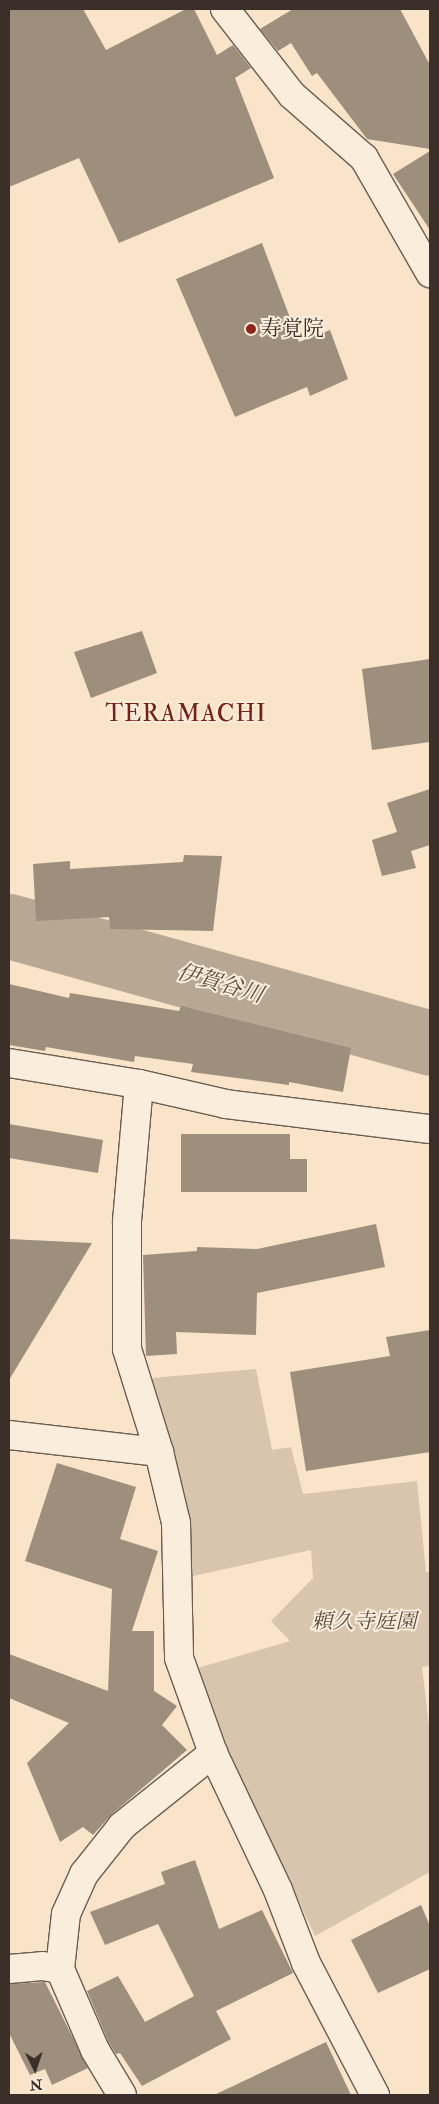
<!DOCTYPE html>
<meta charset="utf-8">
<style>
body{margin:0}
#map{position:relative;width:439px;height:2104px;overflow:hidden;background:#f9e4c9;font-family:"IM FELL Double Pica","Noto Serif JP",serif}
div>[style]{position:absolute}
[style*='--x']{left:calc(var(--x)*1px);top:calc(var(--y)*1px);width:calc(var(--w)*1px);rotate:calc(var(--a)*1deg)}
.green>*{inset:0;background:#d9c5ae}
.river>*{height:65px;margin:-32.5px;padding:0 32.5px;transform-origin:32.5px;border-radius:32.5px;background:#b8a793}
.building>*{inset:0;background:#9e8e7c}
.roads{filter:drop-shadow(1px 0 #6a5d51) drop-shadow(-1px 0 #6a5d51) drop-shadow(0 1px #6a5d51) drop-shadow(0 -1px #6a5d51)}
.minor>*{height:28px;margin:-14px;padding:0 14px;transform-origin:14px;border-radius:14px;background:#fbeddc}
.dots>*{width:14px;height:14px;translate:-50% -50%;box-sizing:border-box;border:2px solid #fbeddc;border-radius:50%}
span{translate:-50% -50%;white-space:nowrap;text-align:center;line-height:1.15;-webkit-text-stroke:4px #fbeddc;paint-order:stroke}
.poi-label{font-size:21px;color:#3b3029}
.left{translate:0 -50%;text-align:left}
.park-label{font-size:21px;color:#5b4e44;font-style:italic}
.water-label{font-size:22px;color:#5a4e44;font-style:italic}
.quarter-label{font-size:24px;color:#7a1f14;letter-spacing:1px}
.frame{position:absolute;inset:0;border:10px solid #3b3029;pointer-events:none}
.north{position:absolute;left:10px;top:2044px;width:50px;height:50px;-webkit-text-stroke:4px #fbeddc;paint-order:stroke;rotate:176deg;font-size:14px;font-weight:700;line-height:20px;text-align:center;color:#3b3029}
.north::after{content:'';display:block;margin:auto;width:18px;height:22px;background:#3b3029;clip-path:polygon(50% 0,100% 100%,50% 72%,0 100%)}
</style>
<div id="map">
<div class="green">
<i style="clip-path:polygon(256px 1369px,272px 1450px,291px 1447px,303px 1494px,417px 1481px,426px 1572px,430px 1572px,430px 1666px,422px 1667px,430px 1734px,430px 1872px,315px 1936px,191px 1670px,290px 1641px,271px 1621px,313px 1578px,311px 1550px,184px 1578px,152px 1378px)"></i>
</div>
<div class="river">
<i style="--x:9;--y:926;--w:437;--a:15.5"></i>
</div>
<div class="building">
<i style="clip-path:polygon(9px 9px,83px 9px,106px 50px,186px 9px,194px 9px,217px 55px,233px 45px,251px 68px,235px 78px,274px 178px,119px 243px,79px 158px,9px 187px)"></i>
<i style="clip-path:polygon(293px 9px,400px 9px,430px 65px,430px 149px,367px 139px,317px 73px,312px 76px,291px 43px,278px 51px,260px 29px)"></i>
<i style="clip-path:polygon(430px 151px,430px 230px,393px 174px)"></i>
<i style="clip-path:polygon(262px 243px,299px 342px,330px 330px,348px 379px,310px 396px,307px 387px,235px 417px,176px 279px)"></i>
<i style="clip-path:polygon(142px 631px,157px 673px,91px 698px,74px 652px)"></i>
<i style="clip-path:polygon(430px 659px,430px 742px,372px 750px,362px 669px)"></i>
<i style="clip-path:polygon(430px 789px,430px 845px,411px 851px,416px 868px,382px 876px,372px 840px,397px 832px,387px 803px)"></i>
<i style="clip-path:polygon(184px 855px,222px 856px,213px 931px,110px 929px,109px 917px,36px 921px,33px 864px,70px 861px,70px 869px,183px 862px)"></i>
<i style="clip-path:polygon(9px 984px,69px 998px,70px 993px,179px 1011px,181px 1006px,351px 1048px,343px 1092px,289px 1082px,289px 1085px,191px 1072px,193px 1064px,135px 1056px,134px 1062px,46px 1047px,45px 1051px,9px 1045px)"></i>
<i style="clip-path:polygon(9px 1124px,103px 1140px,98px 1173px,9px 1158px)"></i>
<i style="clip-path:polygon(181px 1134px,290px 1134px,290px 1159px,307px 1159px,307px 1192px,181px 1192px)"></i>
<i style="clip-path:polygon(376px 1224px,385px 1267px,257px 1293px,256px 1335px,176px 1332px,177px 1354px,146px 1356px,143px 1255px,197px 1251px,197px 1247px,257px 1249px)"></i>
<i style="clip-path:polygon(9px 1239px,92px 1243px,9px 1380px)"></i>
<i style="clip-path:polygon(430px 1330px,430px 1452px,306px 1471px,290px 1372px,390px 1356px,386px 1337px)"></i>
<i style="clip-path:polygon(57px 1463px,136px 1487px,120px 1539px,158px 1551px,132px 1631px,154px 1631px,154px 1691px,177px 1706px,162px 1725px,187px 1750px,112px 1814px,93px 1835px,83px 1827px,60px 1842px,27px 1763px,69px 1723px,9px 1698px,9px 1654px,108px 1691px,112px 1589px,25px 1561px)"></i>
<i style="clip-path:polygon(195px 1860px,219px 1929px,262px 1910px,293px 1973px,216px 2011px,231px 2039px,142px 2086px,120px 2053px,116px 2054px,109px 2043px,87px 1991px,118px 1976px,145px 2022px,194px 1996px,158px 1924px,105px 1945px,90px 1912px,165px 1884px,161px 1872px)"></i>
<i style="clip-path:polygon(421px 1905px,430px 1926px,430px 1969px,378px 1993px,351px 1940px)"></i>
<i style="clip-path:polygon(45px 1982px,88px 2068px,52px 2085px,45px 2069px,30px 2075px,9px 2033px,9px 1984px)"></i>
<i style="clip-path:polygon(326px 2042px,351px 2095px,214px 2095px)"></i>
</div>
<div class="roads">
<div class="minor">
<i style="--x:225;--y:9;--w:109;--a:52.1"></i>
<i style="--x:292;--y:95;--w:96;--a:41.2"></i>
<i style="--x:364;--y:158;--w:133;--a:60.1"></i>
<i style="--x:9;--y:1063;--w:132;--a:9.2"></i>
<i style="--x:139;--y:1084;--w:89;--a:12.9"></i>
<i style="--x:226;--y:1104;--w:206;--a:7"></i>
<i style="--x:139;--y:1084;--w:139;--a:95"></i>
<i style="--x:127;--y:1222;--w:127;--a:90"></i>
<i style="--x:127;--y:1349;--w:108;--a:72.7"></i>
<i style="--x:159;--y:1452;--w:73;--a:76.5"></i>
<i style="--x:176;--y:1523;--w:135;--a:88.7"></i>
<i style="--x:179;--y:1658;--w:101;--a:70.3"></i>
<i style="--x:213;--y:1753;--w:152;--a:64.6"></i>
<i style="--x:278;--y:1890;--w:78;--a:69"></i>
<i style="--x:306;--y:1963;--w:149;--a:62.4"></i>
<i style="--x:9;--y:1435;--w:151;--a:6.5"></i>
<i style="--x:9;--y:1969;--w:33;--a:-5"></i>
<i style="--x:42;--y:1966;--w:18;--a:9"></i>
<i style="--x:60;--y:1969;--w:55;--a:-83.8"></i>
<i style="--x:66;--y:1914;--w:44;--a:-65.8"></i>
<i style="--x:84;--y:1874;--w:61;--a:-51.6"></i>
<i style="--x:122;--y:1826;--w:117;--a:-38.7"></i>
<i style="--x:60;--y:1969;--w:88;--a:66.6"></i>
<i style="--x:95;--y:2050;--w:52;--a:59"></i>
</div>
</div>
<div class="dots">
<i style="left:251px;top:329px;background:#8f2418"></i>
</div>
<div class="poi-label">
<span class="left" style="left:261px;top:329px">寿覚院</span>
</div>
<div class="park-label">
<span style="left:364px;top:1622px">頼久寺庭園</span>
</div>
<div class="water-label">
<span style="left:220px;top:984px;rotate:16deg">伊賀谷川</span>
</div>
<div class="quarter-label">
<span style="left:186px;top:714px">TERAMACHI</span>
</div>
<div class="frame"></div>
<div class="north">N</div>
</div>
